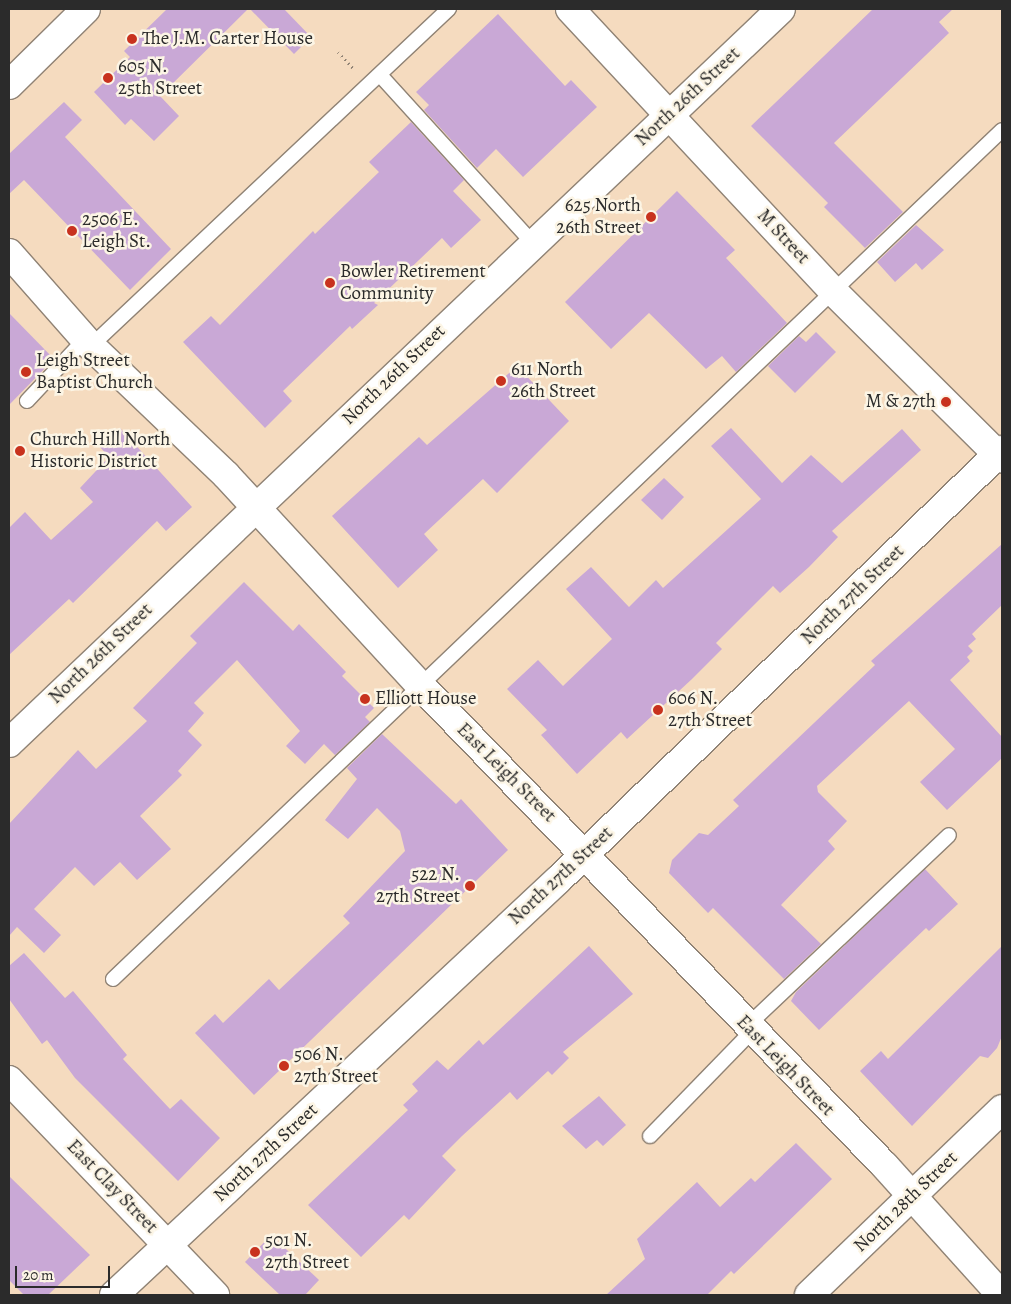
<!DOCTYPE html>
<style>
body{margin:0}
#map{position:relative;width:1011px;height:1304px;overflow:hidden;background:#f5dbbf;font-family:Alegreya,serif}
div>[style]{position:absolute}
[style*='--x']{left:calc(var(--x)*1px);top:calc(var(--y)*1px);width:calc(var(--w)*1px);rotate:calc(var(--a)*1deg)}
.building>*{inset:0;background:#c9a8d6}
.path>*{height:3px;margin-top:-1.5px;transform-origin:0;background:repeating-linear-gradient(90deg,#908375 0 1px,transparent 0 5px)}
.roads{filter:drop-shadow(1px 0 #908375) drop-shadow(-1px 0 #908375) drop-shadow(0 1px #908375) drop-shadow(0 -1px #908375)}
.service>*{height:14px;margin:-7px;padding:0 7px;transform-origin:7px;border-radius:7px;background:#fff}
.minor>*{height:28px;margin:-14px;padding:0 14px;transform-origin:14px;border-radius:14px;background:#fff}
.tertiary>*{height:28px;margin:-14px;padding:0 14px;transform-origin:14px;border-radius:14px;background:#fff}
.secondary>*{height:28px;margin:-14px;padding:0 14px;transform-origin:14px;border-radius:14px;background:#fff}
.dots>*{width:14px;height:14px;translate:-50% -50%;box-sizing:border-box;border:2px solid #fcf5e5;border-radius:50%}
span{translate:-50% -50%;white-space:nowrap;text-align:center;line-height:1.15;-webkit-text-stroke:5px #fcf5e5;paint-order:stroke}
.poi-label{font-size:19px;color:#2b2b2b}
.left{translate:0 -50%;text-align:left}
.right{translate:-100% -50%;text-align:right}
.street-label{font-size:19px;color:#2b2b2b}
.frame{position:absolute;inset:0;border:10px solid #2b2b2b;pointer-events:none}
.scale{position:absolute;left:15px;top:1266px;width:95px;height:22px;box-sizing:border-box;border:2px solid #2b2b2b;border-top:0;padding-left:6px;font-size:15px;line-height:18px;white-space:nowrap;color:#2b2b2b;-webkit-text-stroke:4px #fcf5e5;paint-order:stroke}
</style>
<div id="map">
<div class="building">
<i style="clip-path:polygon(167px 9px,248px 9px,160px 96px,179px 116px,154px 141px,131px 119px,125px 125px,94px 92px,130px 57px,124px 51px)"></i>
<i style="clip-path:polygon(250px 9px,284px 9px,311px 37px,294px 54px)"></i>
<i style="clip-path:polygon(873px 9px,953px 9px,939px 22px,949px 33px,834px 143px,903px 212px,865px 248px,824px 207px,828px 203px,751px 126px)"></i>
<i style="clip-path:polygon(498px 14px,565px 86px,571px 80px,597px 107px,523px 177px,496px 149px,477px 168px,424px 110px,429px 105px,416px 92px)"></i>
<i style="clip-path:polygon(64px 102px,82px 120px,65px 137px,171px 249px,130px 290px,24px 180px,9px 194px,9px 154px)"></i>
<i style="clip-path:polygon(411px 122px,464px 180px,453px 191px,481px 220px,451px 248px,442px 238px,374px 303px,378px 305px,352px 329px,350px 326px,283px 391px,292px 401px,265px 428px,183px 342px,211px 316px,220px 325px,313px 231px,315px 234px,379px 172px,369px 162px)"></i>
<i style="clip-path:polygon(677px 191px,735px 250px,726px 258px,787px 323px,736px 372px,722px 356px,706px 369px,649px 313px,611px 349px,565px 302px)"></i>
<i style="clip-path:polygon(916px 225px,944px 250px,922px 270px,916px 263px,895px 282px,877px 262px)"></i>
<i style="clip-path:polygon(9px 313px,54px 359px,9px 405px)"></i>
<i style="clip-path:polygon(816px 332px,836px 352px,795px 393px,768px 366px,799px 336px,806px 342px)"></i>
<i style="clip-path:polygon(517px 366px,569px 421px,497px 493px,483px 479px,424px 534px,438px 550px,398px 588px,332px 516px,419px 437px,427px 445px)"></i>
<i style="clip-path:polygon(120px 428px,192px 507px,166px 531px,157px 521px,73px 603px,69px 599px,9px 655px,9px 528px,25px 512px,51px 540px,93px 502px,80px 488px,109px 457px,100px 447px)"></i>
<i style="clip-path:polygon(731px 428px,782px 483px,811px 455px,842px 483px,902px 429px,921px 450px,832px 531px,838px 537px,809px 567px,780px 593px,773px 586px,716px 643px,722px 649px,692px 679px,627px 739px,621px 732px,577px 774px,541px 735px,547px 730px,507px 689px,538px 660px,563px 686px,612px 639px,566px 589px,591px 567px,629px 607px,656px 580px,663px 588px,761px 499px,711px 446px)"></i>
<i style="clip-path:polygon(664px 478px,684px 497px,662px 520px,641px 500px)"></i>
<i style="clip-path:polygon(1002px 544px,1002px 605px,972px 634px,976px 639px,968px 646px,973px 651px,967px 657px,970px 661px,950px 680px,1002px 737px,1002px 758px,947px 810px,920px 782px,955px 749px,909px 701px,817px 786px,818px 792px,847px 821px,828px 841px,835px 849px,781px 905px,821px 944px,784px 979px,713px 908px,708px 913px,669px 873px,672px 860px,699px 833px,708px 835px,739px 806px,733px 800px,875px 665px,871px 661px)"></i>
<i style="clip-path:polygon(244px 582px,293px 631px,299px 624px,346px 672px,342px 676px,374px 708px,365px 717px,370px 722px,335px 755px,324px 744px,305px 764px,286px 746px,300px 731px,237px 660px,194px 703px,204px 713px,188px 731px,202px 745px,178px 771px,182px 775px,140px 816px,171px 849px,137px 880px,120px 862px,94px 886px,75px 867px,34px 909px,61px 935px,44px 953px,17px 927px,9px 936px,9px 824px,78px 750px,96px 769px,147px 721px,133px 708px,197px 643px,190px 636px)"></i>
<i style="clip-path:polygon(382px 734px,456px 804px,461px 799px,508px 850px,254px 1095px,195px 1033px,215px 1014px,223px 1023px,269px 979px,279px 990px,350px 923px,343px 916px,405px 851px,400px 831px,377px 808px,348px 839px,325px 820px,357px 779px,347px 768px)"></i>
<i style="clip-path:polygon(925px 869px,958px 904px,929px 931px,926px 928px,819px 1030px,791px 1001px,796px 992px)"></i>
<i style="clip-path:polygon(589px 946px,633px 994px,563px 1052px,569px 1058px,552px 1075px,548px 1071px,517px 1100px,510px 1092px,462px 1136px,442px 1156px,456px 1170px,409px 1220px,404px 1215px,361px 1257px,308px 1205px,408px 1110px,403px 1105px,418px 1091px,412px 1084px,437px 1060px,448px 1070px,479px 1040px,483px 1045px)"></i>
<i style="clip-path:polygon(1002px 946px,1002px 1036px,997px 1048px,988px 1058px,980px 1056px,912px 1126px,860px 1071px,881px 1051px,888px 1059px)"></i>
<i style="clip-path:polygon(24px 953px,65px 998px,73px 991px,127px 1055px,123px 1059px,170px 1109px,181px 1099px,220px 1138px,178px 1181px,75px 1078px,47px 1040px,42px 1044px,9px 999px,9px 966px)"></i>
<i style="clip-path:polygon(599px 1096px,626px 1125px,603px 1146px,597px 1140px,586px 1149px,562px 1126px)"></i>
<i style="clip-path:polygon(796px 1143px,832px 1179px,734px 1274px,731px 1271px,707px 1295px,606px 1295px,645px 1259px,637px 1239px,697px 1182px,720px 1207px,751px 1178px,755px 1182px)"></i>
<i style="clip-path:polygon(9px 1176px,90px 1255px,48px 1295px,24px 1295px,9px 1280px)"></i>
<i style="clip-path:polygon(271px 1235px,319px 1280px,305px 1295px,280px 1295px,245px 1262px)"></i>
</div>
<div class="path">
<i style="--x:338;--y:52;--w:22;--a:47"></i>
</div>
<div class="roads">
<div class="service">
<i style="--x:380;--y:75;--w:227;--a:47.7"></i>
<i style="--x:91;--y:346;--w:492;--a:-43.3"></i>
<i style="--x:27;--y:401;--w:85;--a:-46.9"></i>
<i style="--x:113;--y:979;--w:1229;--a:-43.68"></i>
<i style="--x:746;--y:1027;--w:279;--a:-43.4"></i>
<i style="--x:650;--y:1136;--w:145;--a:-45.8"></i>
</div>
<div class="minor">
<i style="--x:570;--y:9;--w:388;--a:47"></i>
<i style="--x:835;--y:293;--w:235;--a:44.8"></i>
<i style="--x:9;--y:743;--w:1065;--a:-43.55"></i>
<i style="--x:9;--y:1080;--w:298;--a:46.2"></i>
<i style="--x:114;--y:1295;--w:608;--a:-43.07"></i>
<i style="--x:558;--y:880;--w:618;--a:-44.08"></i>
<i style="--x:809;--y:1295;--w:268;--a:-43.9"></i>
</div>
<div class="tertiary">
<i style="--x:9;--y:253;--w:124;--a:48.6"></i>
<i style="--x:91;--y:346;--w:187;--a:43.7"></i>
<i style="--x:226;--y:475;--w:286;--a:47.3"></i>
<i style="--x:420;--y:685;--w:669;--a:45.97"></i>
<i style="--x:885;--y:1166;--w:173;--a:48"></i>
</div>
<div class="secondary">
<i style="--x:9;--y:85;--w:108;--a:-44.6"></i>
</div>
</div>
<div class="dots">
<i style="left:132px;top:39px;background:#c8321e"></i>
<i style="left:108px;top:78px;background:#c8321e"></i>
<i style="left:651px;top:217px;background:#c8321e"></i>
<i style="left:72px;top:231px;background:#c8321e"></i>
<i style="left:330px;top:283px;background:#c8321e"></i>
<i style="left:26px;top:372px;background:#c8321e"></i>
<i style="left:501px;top:381px;background:#c8321e"></i>
<i style="left:946px;top:402px;background:#c8321e"></i>
<i style="left:20px;top:451px;background:#c8321e"></i>
<i style="left:365px;top:699px;background:#c8321e"></i>
<i style="left:658px;top:710px;background:#c8321e"></i>
<i style="left:470px;top:886px;background:#c8321e"></i>
<i style="left:284px;top:1066px;background:#c8321e"></i>
<i style="left:255px;top:1252px;background:#c8321e"></i>
</div>
<div class="poi-label">
<span class="left" style="left:142px;top:39px">The J.M. Carter House</span>
<span class="left" style="left:118px;top:78px">605 N.<br>25th Street</span>
<span class="right" style="left:641px;top:217px">625 North<br>26th Street</span>
<span class="left" style="left:82px;top:231px">2506 E.<br>Leigh St.</span>
<span class="left" style="left:340px;top:283px">Bowler Retirement<br>Community</span>
<span class="left" style="left:36px;top:372px">Leigh Street<br>Baptist Church</span>
<span class="left" style="left:511px;top:381px">611 North<br>26th Street</span>
<span class="right" style="left:936px;top:402px">M &amp; 27th</span>
<span class="left" style="left:30px;top:451px">Church Hill North<br>Historic District</span>
<span class="left" style="left:375px;top:699px">Elliott House</span>
<span class="left" style="left:668px;top:710px">606 N.<br>27th Street</span>
<span class="right" style="left:460px;top:886px">522 N.<br>27th Street</span>
<span class="left" style="left:294px;top:1066px">506 N.<br>27th Street</span>
<span class="left" style="left:265px;top:1252px">501 N.<br>27th Street</span>
</div>
<div class="street-label">
<span style="left:688px;top:97px;rotate:-43deg">North 26th Street</span>
<span style="left:783px;top:237px;rotate:47deg">M Street</span>
<span style="left:394px;top:375px;rotate:-44deg">North 26th Street</span>
<span style="left:853px;top:595px;rotate:-44deg">North 27th Street</span>
<span style="left:101px;top:654px;rotate:-44deg">North 26th Street</span>
<span style="left:506px;top:773px;rotate:45deg">East Leigh Street</span>
<span style="left:561px;top:876px;rotate:-43deg">North 27th Street</span>
<span style="left:785px;top:1066px;rotate:46deg">East Leigh Street</span>
<span style="left:266px;top:1153px;rotate:-43deg">North 27th Street</span>
<span style="left:112px;top:1187px;rotate:46deg">East Clay Street</span>
<span style="left:906px;top:1202px;rotate:-44deg">North 28th Street</span>
</div>
<div class="frame"></div>
<div class="scale">20 m</div>
</div>
